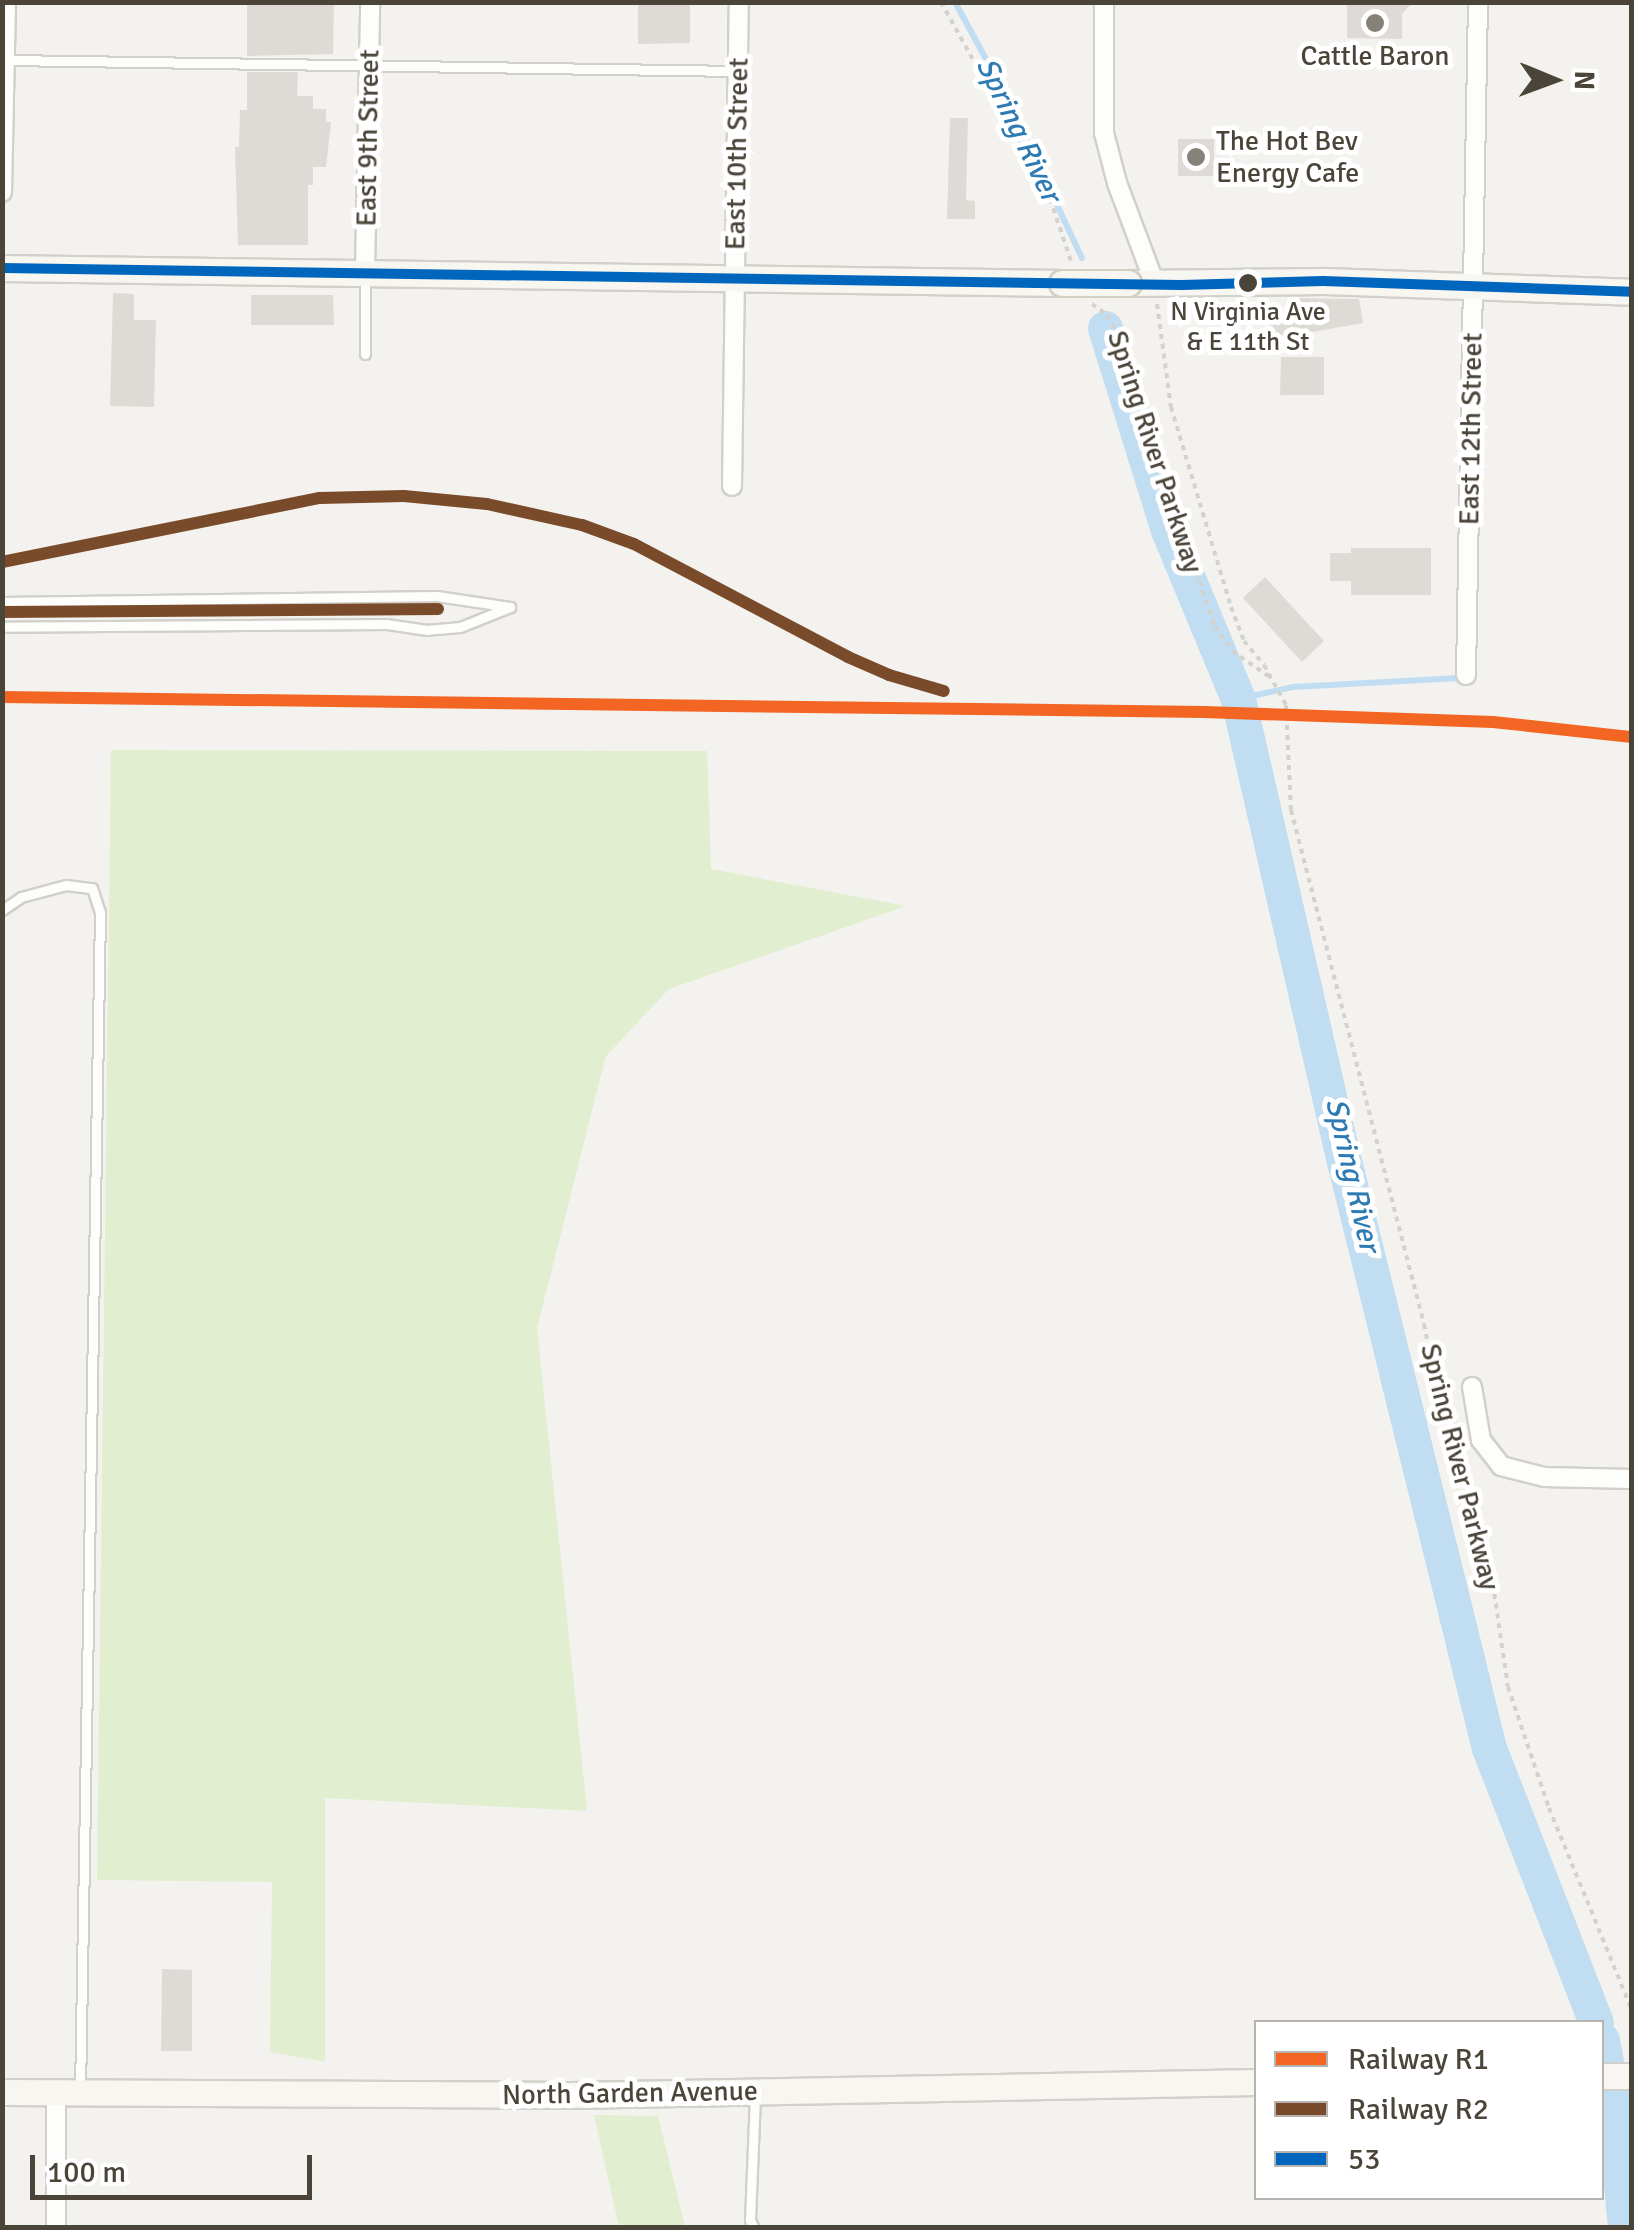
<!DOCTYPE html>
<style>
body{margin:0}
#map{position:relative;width:1634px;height:2230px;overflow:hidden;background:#f4f2ee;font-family:Signika,sans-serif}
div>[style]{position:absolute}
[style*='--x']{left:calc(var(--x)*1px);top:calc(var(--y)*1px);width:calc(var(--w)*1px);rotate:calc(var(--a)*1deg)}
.green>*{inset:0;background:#e1eecf}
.stream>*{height:6px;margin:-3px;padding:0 3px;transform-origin:3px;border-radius:3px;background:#c0ddf1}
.river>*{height:35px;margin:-17.5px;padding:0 17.5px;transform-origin:17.5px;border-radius:17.5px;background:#c0ddf1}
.building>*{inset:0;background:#dedbd6}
.path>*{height:4px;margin-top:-2px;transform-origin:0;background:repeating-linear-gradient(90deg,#d3d2cc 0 5px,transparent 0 10px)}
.roads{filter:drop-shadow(2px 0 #d2d0cb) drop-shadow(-2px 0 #d2d0cb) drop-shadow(0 2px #d2d0cb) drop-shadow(0 -2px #d2d0cb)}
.lane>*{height:9px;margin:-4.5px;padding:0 4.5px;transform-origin:4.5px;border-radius:4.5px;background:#fdfdfc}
.street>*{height:18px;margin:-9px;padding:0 9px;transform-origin:9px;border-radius:9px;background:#fdfdfc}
.secondary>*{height:25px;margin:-12.5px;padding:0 12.5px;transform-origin:12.5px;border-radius:12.5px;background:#f7f6f1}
.bridges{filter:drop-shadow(2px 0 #d3cfc5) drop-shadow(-2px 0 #d3cfc5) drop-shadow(0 2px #d3cfc5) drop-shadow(0 -2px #d3cfc5)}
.secondary-bridge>*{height:25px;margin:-12.5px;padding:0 12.5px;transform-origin:12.5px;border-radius:12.5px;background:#f7f6f1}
.bus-1>*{height:10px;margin:-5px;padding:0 5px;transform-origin:5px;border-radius:5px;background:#0065bd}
.rail-1>*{height:12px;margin:-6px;padding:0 6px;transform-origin:6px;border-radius:6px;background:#f26522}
.rail-2>*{height:12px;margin:-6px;padding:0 6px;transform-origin:6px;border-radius:6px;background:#7a4b2a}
.dots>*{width:28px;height:28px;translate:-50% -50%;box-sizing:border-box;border:5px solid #fff;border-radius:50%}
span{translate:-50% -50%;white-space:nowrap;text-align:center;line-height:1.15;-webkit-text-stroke:10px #fff;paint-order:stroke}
.bus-label{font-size:26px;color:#4b4439}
.poi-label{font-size:28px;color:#4b4439}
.left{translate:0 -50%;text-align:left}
.street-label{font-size:28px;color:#4b4439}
.water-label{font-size:30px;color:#2e7ab2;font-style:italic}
.frame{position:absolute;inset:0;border:5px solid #4b4439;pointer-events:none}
.legend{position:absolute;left:1254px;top:2020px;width:350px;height:180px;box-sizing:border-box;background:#fff;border:2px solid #b7b4b0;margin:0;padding:12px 18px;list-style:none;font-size:30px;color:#4b4439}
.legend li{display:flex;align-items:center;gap:20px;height:50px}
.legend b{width:50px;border:2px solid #b7b4b0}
.north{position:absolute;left:1504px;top:30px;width:100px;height:100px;-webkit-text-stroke:8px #fff;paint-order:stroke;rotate:91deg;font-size:28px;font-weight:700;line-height:40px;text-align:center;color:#4b4439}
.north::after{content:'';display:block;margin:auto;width:35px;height:45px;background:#4b4439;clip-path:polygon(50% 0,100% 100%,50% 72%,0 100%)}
.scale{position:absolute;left:30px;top:2155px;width:282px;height:45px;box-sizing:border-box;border:5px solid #4b4439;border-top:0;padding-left:12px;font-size:30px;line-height:35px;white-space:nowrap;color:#4b4439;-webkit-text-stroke:8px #fff;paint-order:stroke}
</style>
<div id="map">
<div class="green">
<i style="clip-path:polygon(111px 750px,707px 751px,711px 869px,906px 906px,669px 989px,606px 1056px,537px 1328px,587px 1811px,325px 1798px,325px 2062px,270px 2052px,272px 1882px,97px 1880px)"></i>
<i style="clip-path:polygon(594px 2115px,658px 2116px,685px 2227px,619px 2227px)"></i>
</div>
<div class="stream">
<i style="--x:955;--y:2;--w:107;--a:61.5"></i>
<i style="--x:1006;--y:96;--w:179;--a:64.9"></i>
<i style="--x:1238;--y:699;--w:56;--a:-12.3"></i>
<i style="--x:1293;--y:687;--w:166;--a:-3.1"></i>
</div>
<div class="river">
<i style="--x:1105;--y:328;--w:212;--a:72.7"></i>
<i style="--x:1168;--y:530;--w:183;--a:67.5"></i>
<i style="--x:1238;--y:699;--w:478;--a:77.1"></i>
<i style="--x:1345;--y:1165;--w:601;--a:76.13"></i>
<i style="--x:1489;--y:1748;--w:294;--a:68.7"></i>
<i style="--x:1602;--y:2040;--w:66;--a:79.5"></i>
<i style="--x:1614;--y:2105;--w:123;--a:84.9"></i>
</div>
<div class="building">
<i style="clip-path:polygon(247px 2px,334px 2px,333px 54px,247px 56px)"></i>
<i style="clip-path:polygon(638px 2px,690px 2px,690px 43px,638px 44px)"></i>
<i style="clip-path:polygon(1347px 2px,1413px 2px,1402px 14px,1402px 39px,1347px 38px)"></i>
<i style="clip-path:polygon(247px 72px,298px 72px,297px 96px,313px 96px,313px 109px,326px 109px,326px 122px,331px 122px,326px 167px,313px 167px,313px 185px,308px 185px,308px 245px,238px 245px,235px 147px,239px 147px,240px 110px,247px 110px)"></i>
<i style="clip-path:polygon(950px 118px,968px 118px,966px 200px,975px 201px,975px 219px,947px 219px)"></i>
<i style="clip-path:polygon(1178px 139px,1214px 139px,1214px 176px,1178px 176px)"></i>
<i style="clip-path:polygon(113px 293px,134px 294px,134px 320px,156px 320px,154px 407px,110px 406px)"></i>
<i style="clip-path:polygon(251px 295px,333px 295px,334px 325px,251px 325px)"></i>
<i style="clip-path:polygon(1292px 298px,1359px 299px,1363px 323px,1273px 339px,1268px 314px,1294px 309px)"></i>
<i style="clip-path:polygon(1281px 357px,1324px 357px,1324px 395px,1280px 395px)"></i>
<i style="clip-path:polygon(1351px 548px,1431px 548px,1431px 595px,1351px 595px,1351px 581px,1330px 581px,1330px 553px,1351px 553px)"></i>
<i style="clip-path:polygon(1265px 577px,1324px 641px,1302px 662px,1243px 598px)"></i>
<i style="clip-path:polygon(162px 1969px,192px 1970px,192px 2051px,161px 2051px)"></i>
</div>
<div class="path">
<i style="--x:941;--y:2;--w:225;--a:61"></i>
<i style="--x:1050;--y:199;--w:65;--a:71.3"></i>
<i style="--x:1092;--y:304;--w:19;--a:36"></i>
<i style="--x:1107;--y:315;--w:20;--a:60"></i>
<i style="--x:1117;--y:332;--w:83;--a:75.3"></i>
<i style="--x:1138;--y:412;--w:227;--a:70.2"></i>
<i style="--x:1215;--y:626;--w:30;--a:56"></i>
<i style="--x:1232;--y:651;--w:46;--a:34.4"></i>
<i style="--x:1157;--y:304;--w:104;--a:82.3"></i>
<i style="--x:1171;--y:407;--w:209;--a:73.3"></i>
<i style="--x:1231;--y:607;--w:36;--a:69"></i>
<i style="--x:1244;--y:641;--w:31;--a:50"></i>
<i style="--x:1264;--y:665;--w:46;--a:61.2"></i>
<i style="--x:1286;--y:705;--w:105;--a:87.3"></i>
<i style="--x:1291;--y:810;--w:531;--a:75.49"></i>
<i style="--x:1424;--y:1324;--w:98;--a:78.8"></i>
<i style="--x:1443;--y:1420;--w:151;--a:71.9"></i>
<i style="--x:1490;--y:1564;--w:124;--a:81.7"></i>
<i style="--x:1508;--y:1687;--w:128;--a:71.3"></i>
<i style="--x:1549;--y:1808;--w:218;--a:67.7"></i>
<i style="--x:1443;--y:1420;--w:20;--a:15"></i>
</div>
<div class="roads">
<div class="lane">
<i style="--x:6;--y:60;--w:732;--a:0.86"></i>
<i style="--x:365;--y:354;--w:78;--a:-90"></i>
<i style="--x:2;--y:602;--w:435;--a:-0.8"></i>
<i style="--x:437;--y:596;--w:74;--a:8.6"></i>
<i style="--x:510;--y:607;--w:54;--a:158.2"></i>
<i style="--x:460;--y:627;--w:33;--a:175"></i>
<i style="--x:427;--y:630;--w:40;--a:-171.5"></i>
<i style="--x:387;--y:624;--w:385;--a:179.6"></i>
<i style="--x:2;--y:910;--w:23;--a:-34"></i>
<i style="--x:21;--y:897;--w:47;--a:-14.9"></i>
<i style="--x:66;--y:885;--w:26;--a:7"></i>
<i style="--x:92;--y:888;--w:25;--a:72"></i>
<i style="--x:100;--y:912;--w:1176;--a:90.97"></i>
<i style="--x:754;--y:2228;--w:9;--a:-117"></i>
<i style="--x:750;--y:2220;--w:126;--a:-87.7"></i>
</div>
<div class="street">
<i style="--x:1104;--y:2;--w:131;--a:90"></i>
<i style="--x:1104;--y:133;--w:52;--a:75.4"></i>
<i style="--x:1117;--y:183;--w:108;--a:69.4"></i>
<i style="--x:2;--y:192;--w:190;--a:-88.8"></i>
<i style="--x:365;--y:273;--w:271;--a:-88.9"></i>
<i style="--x:732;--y:486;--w:484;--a:-89.2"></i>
<i style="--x:1466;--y:675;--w:673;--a:-88.98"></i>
<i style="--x:1472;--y:1387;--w:54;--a:80.4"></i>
<i style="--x:1481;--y:1440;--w:33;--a:52"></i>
<i style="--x:1501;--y:1466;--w:44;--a:14.3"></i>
<i style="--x:1544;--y:1477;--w:88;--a:1.3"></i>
<i style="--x:56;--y:2228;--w:135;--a:-90"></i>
</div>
<div class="secondary">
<i style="--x:2;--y:268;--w:1060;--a:0.81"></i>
<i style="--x:1128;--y:283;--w:195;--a:-0.6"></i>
<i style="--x:1323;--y:281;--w:309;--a:2"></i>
<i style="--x:1602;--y:2076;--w:30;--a:0"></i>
<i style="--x:2;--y:2092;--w:569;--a:0.3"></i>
<i style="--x:571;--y:2095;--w:685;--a:-1.09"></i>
</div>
</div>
<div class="bridges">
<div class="secondary-bridge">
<i style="--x:1062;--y:283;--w:66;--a:0"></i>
</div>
</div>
<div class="bus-1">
<i style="--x:2;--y:268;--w:1180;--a:0.83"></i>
<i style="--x:1182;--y:285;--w:141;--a:-1.6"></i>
<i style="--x:1323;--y:281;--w:309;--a:2"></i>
</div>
<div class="rail-1">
<i style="--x:2;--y:697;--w:1202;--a:0.71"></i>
<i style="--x:1204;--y:712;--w:289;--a:2"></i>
<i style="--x:1493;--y:722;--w:140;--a:6.2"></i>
</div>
<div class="rail-2">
<i style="--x:2;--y:562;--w:324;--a:-11.4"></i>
<i style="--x:320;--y:498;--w:84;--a:-1.4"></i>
<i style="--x:404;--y:496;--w:83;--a:5.5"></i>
<i style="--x:487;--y:504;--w:97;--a:12.5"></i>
<i style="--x:582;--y:525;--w:55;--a:20.1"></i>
<i style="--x:634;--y:544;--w:242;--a:27.8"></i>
<i style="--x:848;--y:657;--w:45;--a:23.7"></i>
<i style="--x:889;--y:675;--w:57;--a:16.2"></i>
<i style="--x:2;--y:612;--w:436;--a:-0.4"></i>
</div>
<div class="dots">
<i style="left:1375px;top:23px;background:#868178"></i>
<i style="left:1196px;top:157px;background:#868178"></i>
<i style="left:1248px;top:283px;background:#4b4439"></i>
</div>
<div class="bus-label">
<span style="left:1248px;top:328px">N Virginia Ave<br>&amp; E 11th St</span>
</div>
<div class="poi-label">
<span style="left:1375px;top:56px">Cattle Baron</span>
<span class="left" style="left:1216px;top:157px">The Hot Bev<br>Energy Cafe</span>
</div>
<div class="street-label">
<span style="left:368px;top:138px;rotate:-89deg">East 9th Street</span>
<span style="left:737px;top:154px;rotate:-89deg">East 10th Street</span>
<span style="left:1471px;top:429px;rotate:-89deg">East 12th Street</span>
<span style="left:1155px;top:452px;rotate:72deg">Spring River Parkway</span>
<span style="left:1460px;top:1467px;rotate:76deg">Spring River Parkway</span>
<span style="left:630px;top:2093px;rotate:-1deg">North Garden Avenue</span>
</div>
<div class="water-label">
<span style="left:1018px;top:130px;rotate:64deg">Spring River</span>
<span style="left:1352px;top:1175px;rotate:77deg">Spring River</span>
</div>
<div class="frame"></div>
<ul class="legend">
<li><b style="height:12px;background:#f26522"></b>Railway R1</li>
<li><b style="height:12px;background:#7a4b2a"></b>Railway R2</li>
<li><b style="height:12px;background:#0065bd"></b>53</li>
</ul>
<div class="north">N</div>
<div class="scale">100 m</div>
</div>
